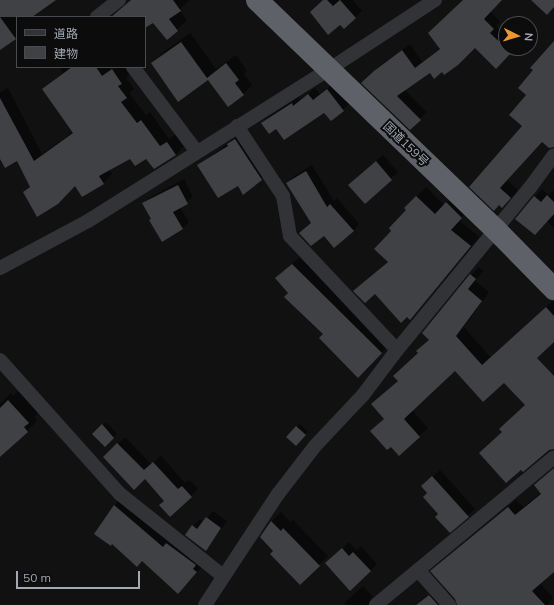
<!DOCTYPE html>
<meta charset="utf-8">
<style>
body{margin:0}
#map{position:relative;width:554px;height:605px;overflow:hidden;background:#111112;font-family:Mulish,"Noto Sans JP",sans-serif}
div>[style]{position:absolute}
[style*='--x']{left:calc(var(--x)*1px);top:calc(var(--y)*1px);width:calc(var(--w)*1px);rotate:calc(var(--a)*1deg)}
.shadow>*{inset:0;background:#0007}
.building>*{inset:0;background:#404145}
.street>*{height:14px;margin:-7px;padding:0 7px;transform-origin:7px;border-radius:7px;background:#323337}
.highway>*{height:22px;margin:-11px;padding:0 11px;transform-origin:11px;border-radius:11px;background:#5e6268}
span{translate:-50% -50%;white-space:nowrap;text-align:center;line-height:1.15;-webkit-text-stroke:4px #0c0c0d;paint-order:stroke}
.street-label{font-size:12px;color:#a2a9b2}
.legend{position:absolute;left:16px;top:16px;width:130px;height:52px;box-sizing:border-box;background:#0c0c0d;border:1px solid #484b4f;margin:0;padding:5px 7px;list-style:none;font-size:12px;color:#a2a9b2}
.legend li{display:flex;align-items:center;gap:8px;height:20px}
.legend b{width:20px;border:1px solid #484b4f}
.north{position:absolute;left:498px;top:16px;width:40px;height:40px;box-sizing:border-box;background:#0c0c0d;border:1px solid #484b4f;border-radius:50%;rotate:95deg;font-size:11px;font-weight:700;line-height:16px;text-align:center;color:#a2a9b2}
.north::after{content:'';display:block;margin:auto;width:14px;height:18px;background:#ea9631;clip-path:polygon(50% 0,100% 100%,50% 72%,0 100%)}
.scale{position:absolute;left:16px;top:571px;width:124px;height:18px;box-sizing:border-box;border:2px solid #a2a9b2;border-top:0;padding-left:5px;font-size:12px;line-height:14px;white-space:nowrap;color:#a2a9b2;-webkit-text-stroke:3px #0c0c0d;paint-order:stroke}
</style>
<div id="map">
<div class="shadow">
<i style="clip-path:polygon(2px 0,54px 0,30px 17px,17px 17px,17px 36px,0 49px,0 1px)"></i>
<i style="clip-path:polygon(131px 0,189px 0,179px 10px,187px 20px,167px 38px,153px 21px,145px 27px,145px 17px,111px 17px)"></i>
<i style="clip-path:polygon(324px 0,353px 0,362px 11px,344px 28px)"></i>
<i style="clip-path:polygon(464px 0,501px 0,490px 11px,500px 22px,496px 26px,506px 35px,506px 48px,515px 48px,496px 67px,475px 46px,442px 71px,430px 71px,404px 89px,427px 112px,410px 129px,363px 83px,382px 64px,410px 44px,422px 62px,440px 48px)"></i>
<i style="clip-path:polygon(190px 33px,216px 69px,236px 55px,247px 71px,244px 74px,252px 85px,243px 94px,208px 79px,152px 63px,161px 54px)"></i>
<i style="clip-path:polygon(554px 42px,554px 142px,542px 141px,507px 180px,518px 190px,510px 199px,470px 187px,524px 126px,527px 95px)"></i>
<i style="clip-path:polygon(59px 67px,110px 67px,111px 69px,125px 67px,129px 74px,126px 78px,134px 89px,129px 93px,146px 115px,150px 112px,169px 139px,176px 134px,184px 146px,176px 155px,130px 157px,109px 169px,112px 174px,103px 183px,82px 196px,75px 184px,24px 192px,31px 185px,18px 160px,0 157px,0 92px,8px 88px,42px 154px,73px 132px,43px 90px,63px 73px)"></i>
<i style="clip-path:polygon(334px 83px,350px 103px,332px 120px,325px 111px,276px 127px,263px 123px,270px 116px,299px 97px,300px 100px,315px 88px,320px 94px)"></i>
<i style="clip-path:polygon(242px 133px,268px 172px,244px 194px,238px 185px,199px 165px)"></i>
<i style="clip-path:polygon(383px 155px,398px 172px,365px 202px,356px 178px)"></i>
<i style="clip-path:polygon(312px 165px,334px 201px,337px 198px,359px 224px,353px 231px,288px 183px,294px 176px)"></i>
<i style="clip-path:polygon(184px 179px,193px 197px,180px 207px,189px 222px,183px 228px,152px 219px,143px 204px,149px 198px)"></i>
<i style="clip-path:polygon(426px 187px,444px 205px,456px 194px,470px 208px,459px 220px,479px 237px,410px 319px,375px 292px,355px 291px,388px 261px,393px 231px,408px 210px,406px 208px)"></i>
<i style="clip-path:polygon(542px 189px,549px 195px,554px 190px,554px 228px,547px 221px,517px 219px)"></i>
<i style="clip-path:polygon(300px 257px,390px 344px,358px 376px,277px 278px)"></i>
<i style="clip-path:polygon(479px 267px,483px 271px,475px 281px,489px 292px,464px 327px,491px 358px,554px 300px,554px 341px,505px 381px,455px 369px,412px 410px,428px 428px,419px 436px,385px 418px,372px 404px,399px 380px,430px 339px,471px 275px)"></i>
<i style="clip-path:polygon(18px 391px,39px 412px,34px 417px,37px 421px,0 458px,0 404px,11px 393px,13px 396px)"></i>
<i style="clip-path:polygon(106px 422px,117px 434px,105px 445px,94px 434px)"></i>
<i style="clip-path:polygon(299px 424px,308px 431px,296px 445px,287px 437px)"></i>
<i style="clip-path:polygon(125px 437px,151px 464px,161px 456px,185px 483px,189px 480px,198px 489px,170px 516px,165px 501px,145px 478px,104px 457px)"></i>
<i style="clip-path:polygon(554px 468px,554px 573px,553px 571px,540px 583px,553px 598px,547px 605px,457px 605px,456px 599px,432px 571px,516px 500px,523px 507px,541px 493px,535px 485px)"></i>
<i style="clip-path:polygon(440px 470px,475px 509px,450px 531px,428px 492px,430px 479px)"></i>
<i style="clip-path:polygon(123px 497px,205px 563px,187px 584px,113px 543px,114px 506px)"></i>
<i style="clip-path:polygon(213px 511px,227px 521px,206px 550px,193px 526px,200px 519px,203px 522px)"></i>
<i style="clip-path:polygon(281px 512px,290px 522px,293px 520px,328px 556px,300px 584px,261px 537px,272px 521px)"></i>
<i style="clip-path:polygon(349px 542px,356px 550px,361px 546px,377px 564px,370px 571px,334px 557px)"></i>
<i style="clip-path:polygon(363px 586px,373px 597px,371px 598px,377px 605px,346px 605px,344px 603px)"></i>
<i style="clip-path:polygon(438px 588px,455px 605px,415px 605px)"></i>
</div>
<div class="building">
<i style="clip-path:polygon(0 0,56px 0,32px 17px,0 17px,16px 39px,0 50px)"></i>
<i style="clip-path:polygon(131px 0,173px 0,181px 11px,169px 19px,178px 31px,167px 40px,153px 23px,145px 28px,145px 17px,111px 17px)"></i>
<i style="clip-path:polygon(323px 0,327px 0,333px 6px,340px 0,356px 18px,344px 29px,340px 25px,328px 35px,310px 12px)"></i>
<i style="clip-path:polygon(463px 0,502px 0,484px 19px,494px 29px,490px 33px,511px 53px,496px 69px,475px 48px,458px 65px,444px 75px,442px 72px,434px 79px,430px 73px,397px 96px,421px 120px,410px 130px,361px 83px,374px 71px,402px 50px,415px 68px,440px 49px,428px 33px)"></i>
<i style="clip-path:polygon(531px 0,554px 0,554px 7px,547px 15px)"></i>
<i style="clip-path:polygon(554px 41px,554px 147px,549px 148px,542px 142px,500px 188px,511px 198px,502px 208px,499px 205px,494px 211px,469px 187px,522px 126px,509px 115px,526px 95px,518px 88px,533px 70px,530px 68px)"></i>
<i style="clip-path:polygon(181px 42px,207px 78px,226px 63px,239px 80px,235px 83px,244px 95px,228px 107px,208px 80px,178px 102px,151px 63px)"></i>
<i style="clip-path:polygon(72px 67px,96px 67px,102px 76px,112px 69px,122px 84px,118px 86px,127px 98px,121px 102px,137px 123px,141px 120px,160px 146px,167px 142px,176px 155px,154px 169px,146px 159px,135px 166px,130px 159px,99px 176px,104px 184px,82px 197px,75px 186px,58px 204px,37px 217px,23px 192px,30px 187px,17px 161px,5px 168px,0 159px,0 98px,34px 161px,73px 133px,42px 89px)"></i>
<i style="clip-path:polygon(327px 89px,344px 111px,331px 121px,324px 113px,284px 140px,276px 129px,269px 134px,261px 123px,292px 103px,293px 106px,308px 94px,313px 100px)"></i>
<i style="clip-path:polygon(235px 139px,262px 180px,243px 195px,238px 186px,218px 198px,197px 165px,228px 146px,227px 144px)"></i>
<i style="clip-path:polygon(376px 161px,392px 180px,365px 204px,348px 185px)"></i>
<i style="clip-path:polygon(306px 171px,327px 207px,330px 204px,354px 231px,334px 248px,324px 236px,311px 246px,299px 233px,311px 223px,286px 183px)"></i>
<i style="clip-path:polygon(178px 185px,188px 204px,173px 212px,183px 229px,162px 242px,149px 220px,151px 219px,142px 203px)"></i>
<i style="clip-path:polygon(547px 195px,554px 202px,554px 214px,535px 235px,515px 219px,534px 196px,541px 202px)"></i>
<i style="clip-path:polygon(416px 196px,435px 214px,446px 202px,462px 218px,451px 230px,471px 246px,410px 320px,407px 317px,401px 323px,375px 294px,365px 303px,353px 291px,388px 262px,374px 249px,391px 231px,389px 228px,406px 210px,404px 208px)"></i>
<i style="clip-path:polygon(292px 264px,382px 353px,358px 378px,319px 338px,323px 334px,284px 297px,288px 293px,275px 278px)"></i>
<i style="clip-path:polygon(470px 274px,476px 279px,468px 289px,482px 301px,456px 336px,482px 365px,546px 307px,554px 316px,554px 342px,537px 358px,554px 376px,554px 449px,549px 450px,523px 472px,521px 470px,506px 483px,479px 453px,502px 432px,499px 429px,525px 405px,504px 383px,483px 402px,455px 371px,404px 419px,420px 437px,399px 456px,391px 447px,387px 450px,370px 431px,384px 419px,371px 404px,398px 381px,393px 376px,418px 353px,416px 351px,429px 340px,422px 333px)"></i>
<i style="clip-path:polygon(8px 400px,29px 423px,24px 427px,28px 432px,0 457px,0 408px)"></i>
<i style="clip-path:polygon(102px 424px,114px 438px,105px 447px,92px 434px)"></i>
<i style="clip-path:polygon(296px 426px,306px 435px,296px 446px,286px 437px)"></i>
<i style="clip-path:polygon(117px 443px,144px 470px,153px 462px,178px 489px,182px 486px,192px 497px,170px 517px,159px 505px,164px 501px,145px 479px,134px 490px,103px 457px)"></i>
<i style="clip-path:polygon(554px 468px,554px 572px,532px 591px,545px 605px,457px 605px,455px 599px,430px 571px,508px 507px,515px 515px,541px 494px,534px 485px)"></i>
<i style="clip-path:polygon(432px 476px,469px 517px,450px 533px,435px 517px,438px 514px,423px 497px,427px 493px,421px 486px)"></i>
<i style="clip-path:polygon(114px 505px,163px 547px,166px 543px,196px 565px,193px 569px,197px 572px,178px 594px,142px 561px,137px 567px,112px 544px,111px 546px,94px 534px)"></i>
<i style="clip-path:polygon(206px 517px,221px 528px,206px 551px,185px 535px,192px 525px,197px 529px)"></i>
<i style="clip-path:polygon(271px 521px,281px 531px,283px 528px,320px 566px,300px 585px,270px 554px,273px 551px,260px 537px)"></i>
<i style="clip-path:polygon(342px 548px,349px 556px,353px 552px,371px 571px,350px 591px,325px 563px)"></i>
<i style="clip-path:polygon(429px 595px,438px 605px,416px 605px)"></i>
</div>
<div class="street">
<i style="--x:97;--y:17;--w:28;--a:-38"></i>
<i style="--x:133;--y:67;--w:106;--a:53"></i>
<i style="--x:237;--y:126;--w:84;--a:56.7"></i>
<i style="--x:283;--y:196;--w:41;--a:80.1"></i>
<i style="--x:290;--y:236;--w:156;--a:46.8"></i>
<i style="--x:0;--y:268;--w:100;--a:-28.1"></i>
<i style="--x:88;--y:221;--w:284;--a:-32.2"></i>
<i style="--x:328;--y:70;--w:128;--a:-33.2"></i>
<i style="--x:0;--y:360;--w:180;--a:48.2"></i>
<i style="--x:120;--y:494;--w:132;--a:38.5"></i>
<i style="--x:418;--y:570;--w:47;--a:48.5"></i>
<i style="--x:205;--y:605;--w:133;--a:-56.7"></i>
<i style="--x:278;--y:494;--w:61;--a:-52.4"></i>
<i style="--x:315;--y:446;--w:70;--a:-46.7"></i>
<i style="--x:363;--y:395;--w:56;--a:-52.9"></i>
<i style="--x:397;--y:350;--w:208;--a:-50.7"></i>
<i style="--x:529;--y:189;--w:42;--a:-53.7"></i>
<i style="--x:376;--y:605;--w:231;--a:-39.7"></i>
</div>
<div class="highway">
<i style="--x:257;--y:0;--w:332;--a:43.9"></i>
<i style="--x:496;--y:230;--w:83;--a:45.5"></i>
</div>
<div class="street-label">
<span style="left:406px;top:144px;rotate:44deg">国道159号</span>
</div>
<ul class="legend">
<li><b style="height:5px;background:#323337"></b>道路</li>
<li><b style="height:11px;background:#404145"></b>建物</li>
</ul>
<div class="north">N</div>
<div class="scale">50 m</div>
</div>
